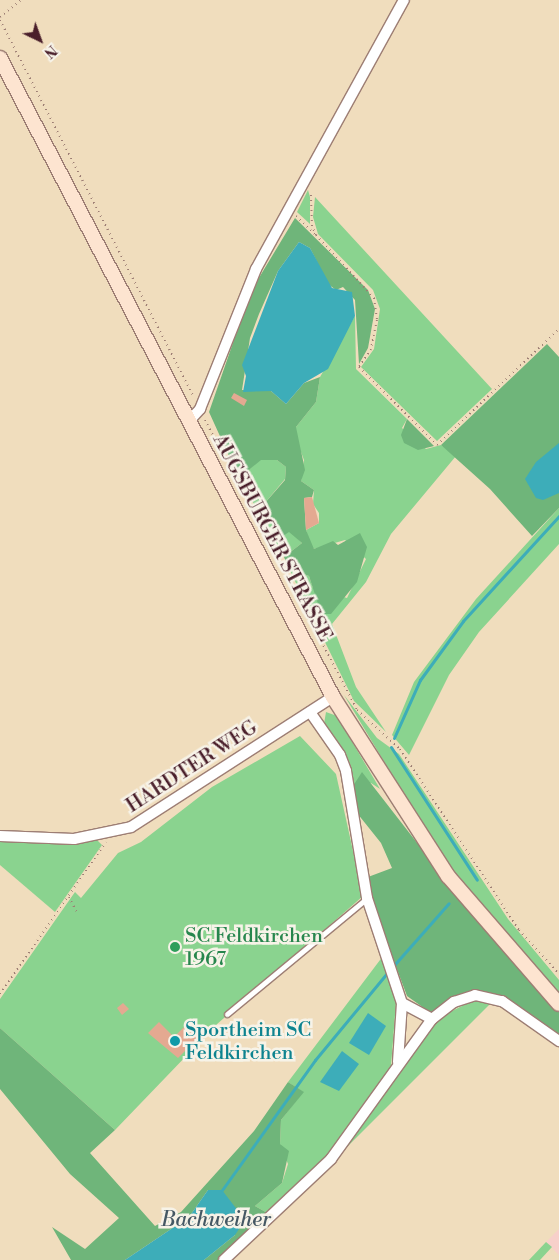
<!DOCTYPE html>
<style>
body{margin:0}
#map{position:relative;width:559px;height:1260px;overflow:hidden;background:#f0ddbd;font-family:"Libre Bodoni",serif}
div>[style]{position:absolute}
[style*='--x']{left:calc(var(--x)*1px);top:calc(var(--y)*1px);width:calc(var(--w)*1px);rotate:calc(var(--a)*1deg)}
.built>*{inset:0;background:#f7d0ca}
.green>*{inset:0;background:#8ad38f}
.forest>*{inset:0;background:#6fb57a}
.water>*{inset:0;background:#3dadb9}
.stream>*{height:3px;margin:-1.5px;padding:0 1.5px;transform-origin:1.5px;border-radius:1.5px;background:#3dadb9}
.building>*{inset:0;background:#e4a991}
.path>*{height:2px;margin-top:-1px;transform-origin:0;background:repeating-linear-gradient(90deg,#9d7e74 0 1px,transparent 0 5px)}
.roads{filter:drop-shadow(1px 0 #9d7e74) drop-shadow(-1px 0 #9d7e74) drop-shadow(0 1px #9d7e74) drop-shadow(0 -1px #9d7e74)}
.lane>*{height:5px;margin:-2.5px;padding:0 2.5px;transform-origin:2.5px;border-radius:2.5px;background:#fff}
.street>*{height:10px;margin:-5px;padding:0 5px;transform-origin:5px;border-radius:5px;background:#fff}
.secondary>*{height:14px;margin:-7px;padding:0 7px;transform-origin:7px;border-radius:7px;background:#fde4d0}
.dots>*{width:14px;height:14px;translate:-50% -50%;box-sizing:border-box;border:2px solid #f7f3e8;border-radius:50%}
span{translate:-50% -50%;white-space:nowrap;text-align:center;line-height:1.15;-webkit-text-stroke:5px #f7f3e8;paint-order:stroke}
.street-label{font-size:20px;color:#4a1f2b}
.leisure-label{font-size:20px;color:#27864d}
.left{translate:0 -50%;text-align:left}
.culture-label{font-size:20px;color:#0d838f}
.water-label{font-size:21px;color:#455864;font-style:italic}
.north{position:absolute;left:15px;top:15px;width:50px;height:50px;-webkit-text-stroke:4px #f7f3e8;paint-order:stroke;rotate:138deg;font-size:14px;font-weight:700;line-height:20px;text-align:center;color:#4a1f2b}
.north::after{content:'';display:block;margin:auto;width:18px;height:22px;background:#4a1f2b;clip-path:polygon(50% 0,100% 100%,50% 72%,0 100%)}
</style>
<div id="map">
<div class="built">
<i style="clip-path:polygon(559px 1229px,559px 1255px,546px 1242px)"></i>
</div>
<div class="green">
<i style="clip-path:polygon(308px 190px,310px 197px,310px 224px,297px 212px)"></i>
<i style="clip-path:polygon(315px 197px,492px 389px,437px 441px,361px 367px,374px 349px,380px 309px,373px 290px,318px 234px,313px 217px)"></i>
<i style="clip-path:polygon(355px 316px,356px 369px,407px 419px,402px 428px,426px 449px,441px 445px,456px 456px,391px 534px,366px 582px,332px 624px,356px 687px,386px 732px,354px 701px,289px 569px,309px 576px,313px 588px,347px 598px,366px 559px,345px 540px,314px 549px,310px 545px,306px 530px,319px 523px,319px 513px,313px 504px,314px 490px,301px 481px,304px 460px,295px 436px,296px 427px,316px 402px,320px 377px)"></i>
<i style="clip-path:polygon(261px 459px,277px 460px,286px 467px,285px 479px,264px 504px,302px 543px,284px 557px,239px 478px)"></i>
<i style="clip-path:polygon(559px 508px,559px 544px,479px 632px,449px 675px,409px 755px,392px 735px,414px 682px,476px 599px)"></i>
<i style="clip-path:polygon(344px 695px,377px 738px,399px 754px,508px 919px,559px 980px,559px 994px,473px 897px,430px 838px)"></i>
<i style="clip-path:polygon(326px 712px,337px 716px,380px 789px,371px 783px,353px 786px,349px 761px,324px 724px)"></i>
<i style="clip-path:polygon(300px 736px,336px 774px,363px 896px,216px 1025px,115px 1130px,0 1028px,0 999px,75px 892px,81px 898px,118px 853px,141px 842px,212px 787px)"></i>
<i style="clip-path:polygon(0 840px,97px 840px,102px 845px,55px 912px,0 865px)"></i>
<i style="clip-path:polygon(383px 956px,396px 1003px,391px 1066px,328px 1157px,271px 1215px,255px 1206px,282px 1183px,288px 1164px,280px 1144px,281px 1120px,303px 1092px,288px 1082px)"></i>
<i style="clip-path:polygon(474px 1000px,491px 1003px,333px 1161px,440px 1017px)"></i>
<i style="clip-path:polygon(546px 1242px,552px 1247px,540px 1260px,529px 1260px)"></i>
</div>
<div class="forest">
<i style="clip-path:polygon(295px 218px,368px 290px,375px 309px,368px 348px,359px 364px,355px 300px,343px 287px,336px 290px,328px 284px,310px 248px,299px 242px,278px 271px,259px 314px,250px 338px,242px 390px,271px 391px,286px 404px,304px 383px,320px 377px,316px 402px,296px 427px,305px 470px,301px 481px,314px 490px,312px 497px,304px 498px,306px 530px,314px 549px,333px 541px,338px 545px,360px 533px,367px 547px,357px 582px,331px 614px,323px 614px,319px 607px,309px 576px,289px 569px,284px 557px,302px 543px,289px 532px,283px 536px,276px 533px,264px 504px,285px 480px,286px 467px,277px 460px,261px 460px,239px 478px,209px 412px,251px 291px)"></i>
<i style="clip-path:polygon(547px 344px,559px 357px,559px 508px,532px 536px,490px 489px,441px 445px)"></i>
<i style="clip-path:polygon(407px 419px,434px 446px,418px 450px,404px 443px,401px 435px)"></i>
<i style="clip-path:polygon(362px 772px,484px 929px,559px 1012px,559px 1035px,495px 994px,470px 991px,431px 1013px,407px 996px,370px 897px,368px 877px,392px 868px,381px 843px,357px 813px,353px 786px)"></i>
<i style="clip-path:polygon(0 1028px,115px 1130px,90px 1153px,155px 1226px,181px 1212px,254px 1131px,288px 1082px,304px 1092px,281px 1120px,280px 1144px,289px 1151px,282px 1183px,255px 1206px,271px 1215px,218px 1260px,204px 1260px,235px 1235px,208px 1190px,189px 1217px,125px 1260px,71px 1260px,52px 1227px,85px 1249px,119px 1218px,70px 1174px,0 1089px)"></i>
</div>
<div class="water">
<i style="clip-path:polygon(299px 242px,310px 248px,332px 288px,352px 292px,355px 316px,328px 369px,304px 383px,286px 404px,271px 391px,243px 392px,246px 376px,242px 365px,278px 271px)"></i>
<i style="clip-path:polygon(559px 443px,559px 493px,543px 500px,536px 498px,525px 479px,536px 462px)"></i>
<i style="clip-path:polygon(368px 1013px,386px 1026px,369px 1055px,349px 1043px)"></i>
<i style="clip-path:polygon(342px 1051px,359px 1064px,339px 1091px,320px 1082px)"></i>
<i style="clip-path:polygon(208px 1190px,222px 1190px,245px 1220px,235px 1235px,204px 1260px,125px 1260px,189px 1217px)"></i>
</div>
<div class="stream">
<i style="--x:394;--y:738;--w:64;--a:-65.9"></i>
<i style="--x:420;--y:680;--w:73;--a:-53.9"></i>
<i style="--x:463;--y:621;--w:142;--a:-47.6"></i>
<i style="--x:391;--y:747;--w:158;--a:57.1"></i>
<i style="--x:395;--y:964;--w:81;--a:-48.5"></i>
<i style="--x:222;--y:1190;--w:160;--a:-54.4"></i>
<i style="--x:315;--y:1060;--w:113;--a:-50.4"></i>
</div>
<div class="building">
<i style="clip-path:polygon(234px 393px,247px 400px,244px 406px,231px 398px)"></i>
<i style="clip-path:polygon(312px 497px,319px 523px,306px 530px,304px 498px)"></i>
<i style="clip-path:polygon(123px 1003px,129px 1009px,122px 1015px,117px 1008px)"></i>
<i style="clip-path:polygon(159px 1022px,174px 1037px,186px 1025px,199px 1037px,178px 1058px,148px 1033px)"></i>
</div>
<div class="path">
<i style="--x:0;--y:17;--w:27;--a:-39"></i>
<i style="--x:0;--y:20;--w:424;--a:62.8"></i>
<i style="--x:296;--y:216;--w:28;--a:44"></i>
<i style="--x:316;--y:235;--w:10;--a:-114"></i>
<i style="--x:312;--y:226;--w:35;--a:-92"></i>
<i style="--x:316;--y:235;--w:86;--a:47.4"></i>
<i style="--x:374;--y:298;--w:22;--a:82"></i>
<i style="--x:377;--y:320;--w:30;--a:102"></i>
<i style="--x:371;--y:349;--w:22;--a:124"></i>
<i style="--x:359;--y:367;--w:110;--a:45"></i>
<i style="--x:437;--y:445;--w:168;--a:-43.6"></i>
<i style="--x:205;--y:420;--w:327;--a:62.3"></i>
<i style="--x:357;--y:710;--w:58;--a:42.2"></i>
<i style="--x:400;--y:749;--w:217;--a:56.7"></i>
<i style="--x:519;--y:930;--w:59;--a:47.7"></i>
<i style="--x:69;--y:897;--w:16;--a:63"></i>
<i style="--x:0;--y:994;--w:185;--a:-55.1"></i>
</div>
<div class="roads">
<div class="lane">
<i style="--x:227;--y:1014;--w:182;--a:-39.6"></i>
</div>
<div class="street">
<i style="--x:188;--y:422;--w:18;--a:-47"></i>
<i style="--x:200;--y:409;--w:151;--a:-68.2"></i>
<i style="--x:256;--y:269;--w:307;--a:-61.2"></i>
<i style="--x:310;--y:712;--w:52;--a:55.1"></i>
<i style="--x:340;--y:755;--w:17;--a:69"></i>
<i style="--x:346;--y:771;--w:129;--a:80.6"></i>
<i style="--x:367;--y:898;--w:111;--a:71.6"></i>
<i style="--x:402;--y:1003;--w:59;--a:93.9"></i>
<i style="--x:0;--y:836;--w:74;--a:2.3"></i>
<i style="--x:74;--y:839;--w:58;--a:-11.9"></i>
<i style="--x:131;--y:827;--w:240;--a:-32.8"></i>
<i style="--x:402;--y:1003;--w:34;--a:28"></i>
<i style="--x:224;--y:1260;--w:147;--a:-43.3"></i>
<i style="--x:331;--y:1159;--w:173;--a:-54.2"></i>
<i style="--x:432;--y:1019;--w:28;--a:-38"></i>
<i style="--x:454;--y:1002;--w:22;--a:-18"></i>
<i style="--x:475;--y:995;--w:28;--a:13"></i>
<i style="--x:502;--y:1001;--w:70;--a:35.1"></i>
</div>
<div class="secondary">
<i style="--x:0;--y:58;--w:721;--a:62.47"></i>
<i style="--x:333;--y:697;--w:213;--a:57.3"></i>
<i style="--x:448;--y:876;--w:169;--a:49.1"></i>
</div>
</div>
<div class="dots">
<i style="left:175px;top:947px;background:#2e9e5b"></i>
<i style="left:175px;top:1041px;background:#0f9aa8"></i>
</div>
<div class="street-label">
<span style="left:272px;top:538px;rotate:62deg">AUGSBURGER STRASSE</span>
<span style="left:192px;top:767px;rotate:-33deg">HARDTER WEG</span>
</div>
<div class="leisure-label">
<span class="left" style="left:185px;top:948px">SC Feldkirchen<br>1967</span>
</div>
<div class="culture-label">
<span class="left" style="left:185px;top:1042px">Sportheim SC<br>Feldkirchen</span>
</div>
<div class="water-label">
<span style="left:216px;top:1220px">Bachweiher</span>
</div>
<div class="north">N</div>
</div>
